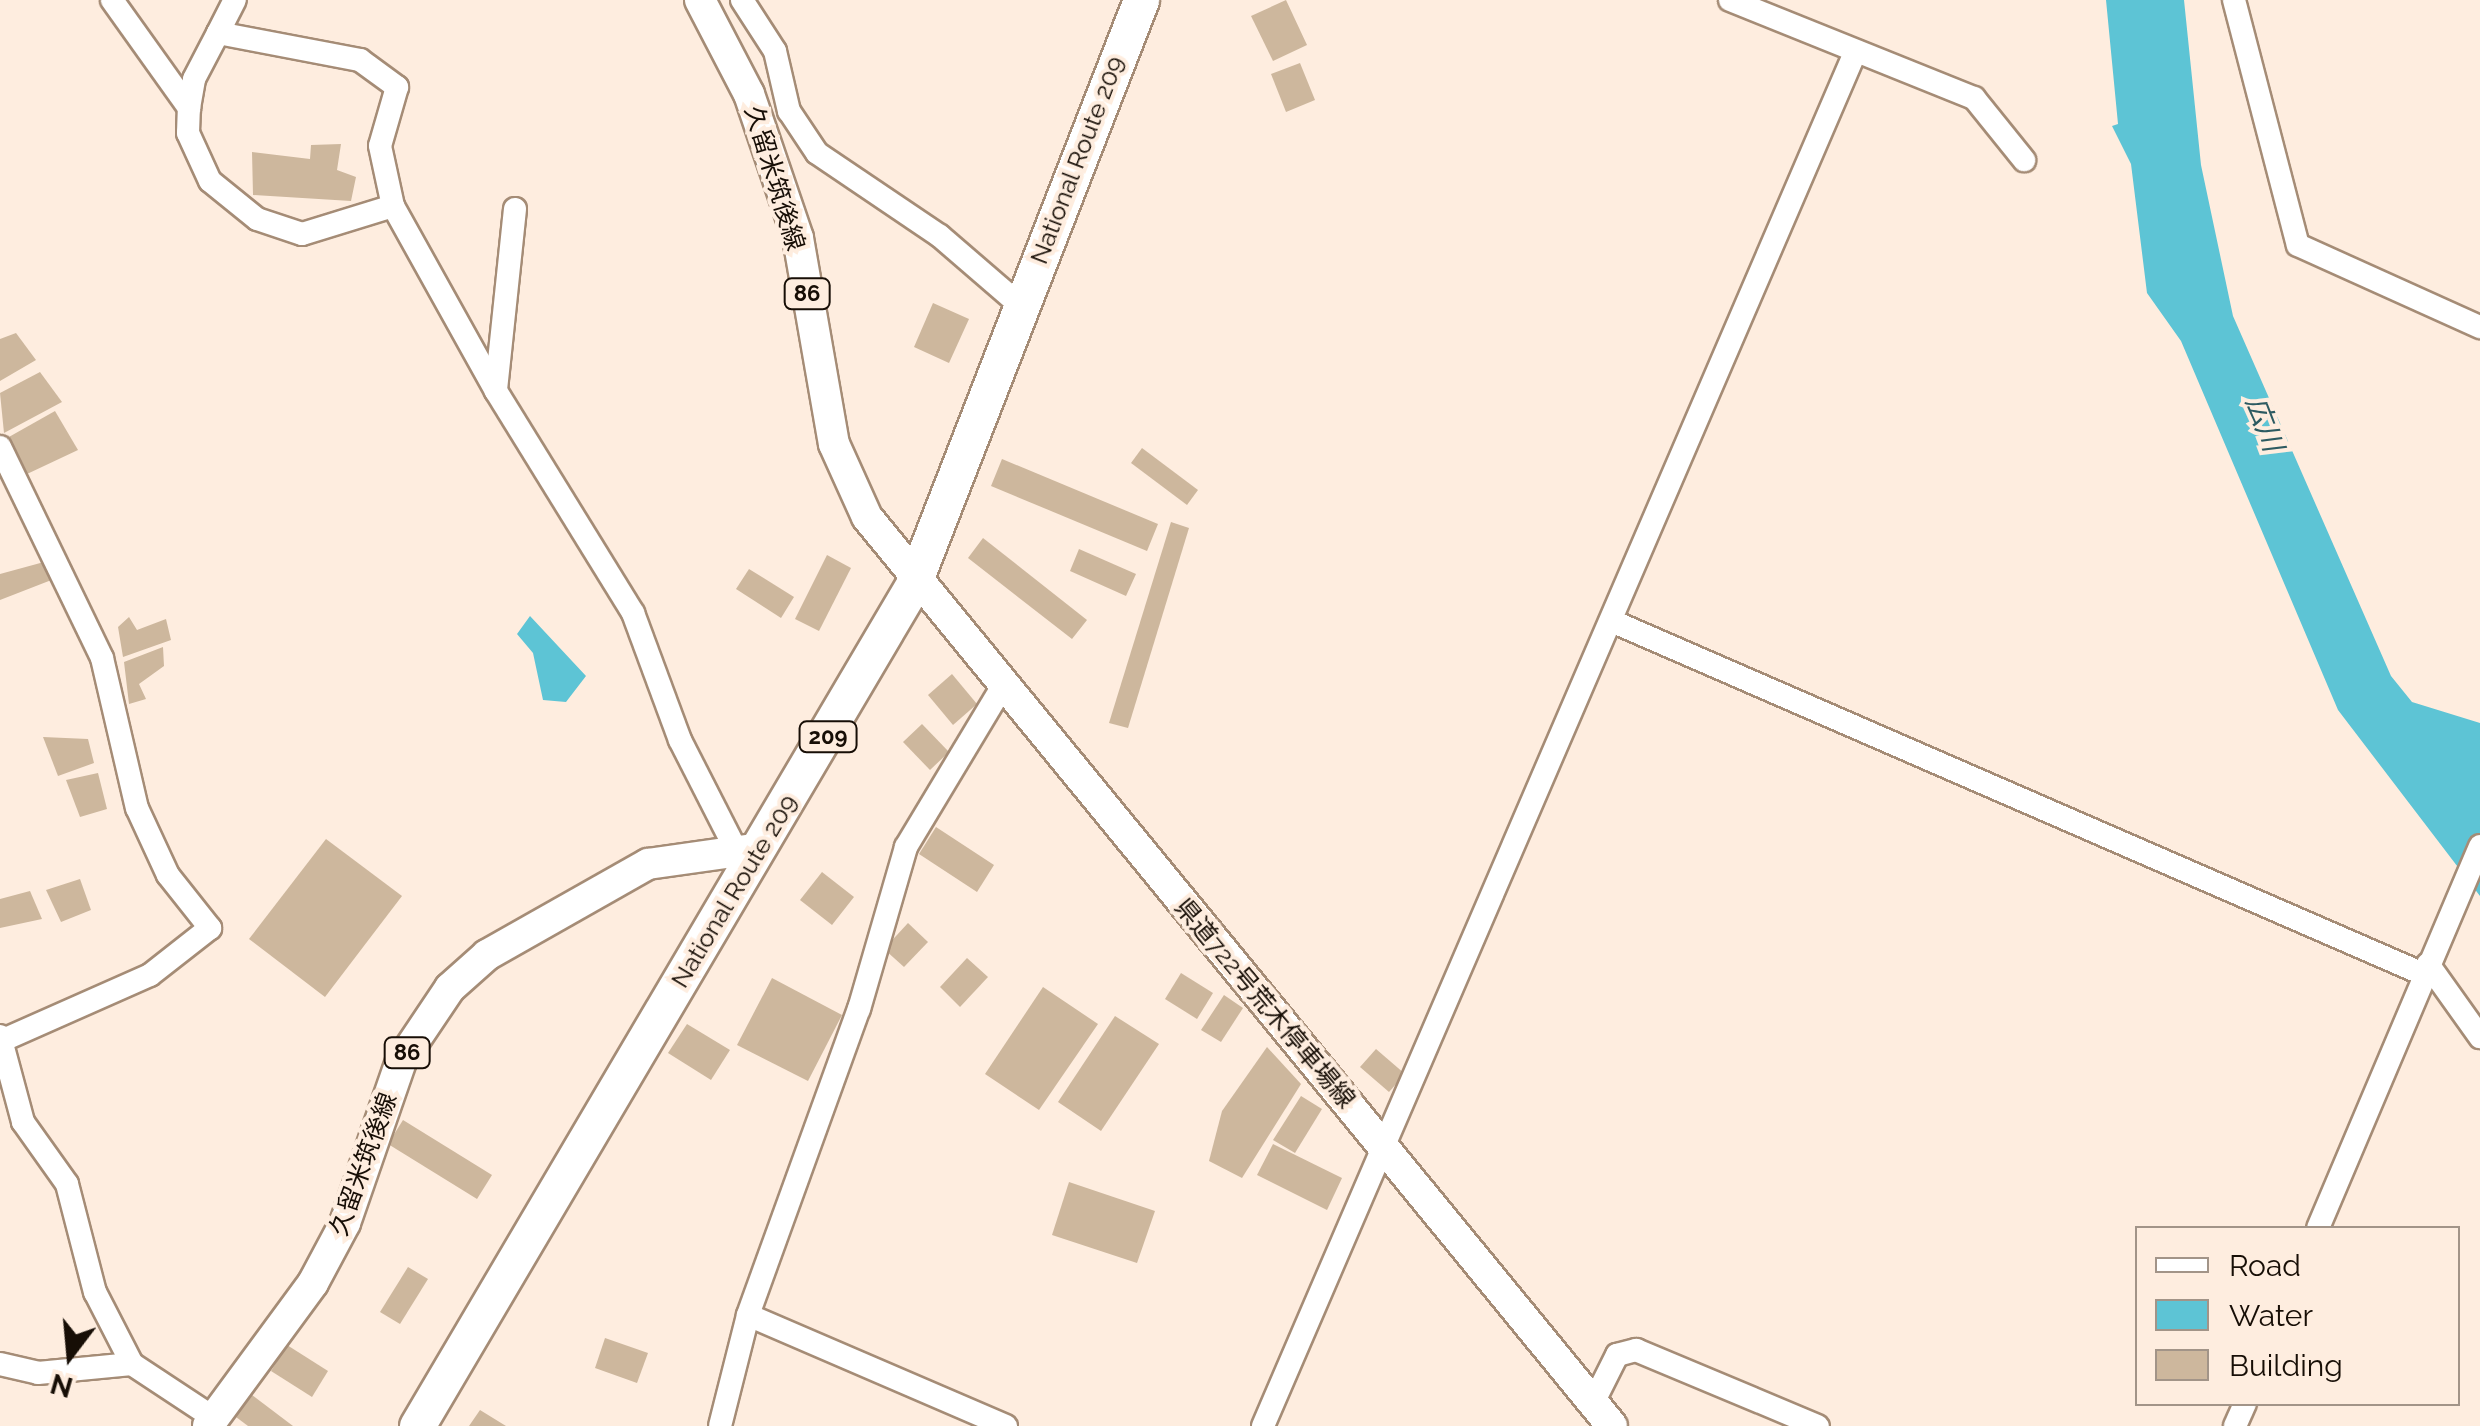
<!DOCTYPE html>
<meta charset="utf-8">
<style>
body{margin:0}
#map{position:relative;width:2480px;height:1426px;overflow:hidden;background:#feeddf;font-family:Raleway,"Noto Sans JP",sans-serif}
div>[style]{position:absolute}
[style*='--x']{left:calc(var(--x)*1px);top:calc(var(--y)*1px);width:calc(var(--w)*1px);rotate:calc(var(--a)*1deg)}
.water>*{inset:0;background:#5dc4d5}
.building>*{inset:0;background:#cdb79d}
.roads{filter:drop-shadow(2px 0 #a58c76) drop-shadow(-2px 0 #a58c76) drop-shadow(0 2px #a58c76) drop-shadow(0 -2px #a58c76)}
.minor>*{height:22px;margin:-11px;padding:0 11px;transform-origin:11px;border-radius:11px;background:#fff}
.major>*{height:30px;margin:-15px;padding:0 15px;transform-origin:15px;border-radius:15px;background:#fff}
.highway>*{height:35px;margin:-17.5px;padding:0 17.5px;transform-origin:17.5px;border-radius:17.5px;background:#fff}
span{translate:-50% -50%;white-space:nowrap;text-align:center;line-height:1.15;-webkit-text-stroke:8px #feeddf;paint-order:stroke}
.shield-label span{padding:2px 8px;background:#feeddf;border:2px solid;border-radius:8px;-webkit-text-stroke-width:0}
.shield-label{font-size:22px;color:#170e06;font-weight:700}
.street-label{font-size:25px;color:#170e06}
.water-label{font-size:28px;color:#2c5a61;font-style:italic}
.legend{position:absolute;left:2135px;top:1226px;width:325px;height:180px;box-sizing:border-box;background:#feeddf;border:2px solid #a29488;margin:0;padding:12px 18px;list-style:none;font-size:30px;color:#170e06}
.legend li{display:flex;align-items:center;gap:20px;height:50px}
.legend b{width:50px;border:2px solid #a29488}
.north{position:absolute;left:20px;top:1306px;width:100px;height:100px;-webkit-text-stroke:8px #feeddf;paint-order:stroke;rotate:196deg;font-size:28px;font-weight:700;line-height:40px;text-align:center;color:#170e06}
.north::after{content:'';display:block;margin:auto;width:35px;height:45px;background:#170e06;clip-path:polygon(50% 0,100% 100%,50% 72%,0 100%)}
</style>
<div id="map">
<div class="water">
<i style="clip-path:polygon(2106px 0,2184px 0,2201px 165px,2233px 316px,2391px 676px,2412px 702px,2480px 723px,2480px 896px,2338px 710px,2181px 341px,2147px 293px,2131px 164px,2112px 126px,2118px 124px)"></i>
<i style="clip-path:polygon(530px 616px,586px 676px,566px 702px,543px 700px,533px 653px,517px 634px)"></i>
</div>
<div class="building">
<i style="clip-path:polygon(1286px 0,1307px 45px,1273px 61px,1251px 16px)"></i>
<i style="clip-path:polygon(1300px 63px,1315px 100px,1286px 112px,1271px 74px)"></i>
<i style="clip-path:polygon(341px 144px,337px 170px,356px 177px,351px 201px,253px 195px,252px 152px,310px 159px,311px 145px)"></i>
<i style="clip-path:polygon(933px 303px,969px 319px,949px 363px,914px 347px)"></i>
<i style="clip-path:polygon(16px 333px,36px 360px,0 381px,0 339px)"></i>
<i style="clip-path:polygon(40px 372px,62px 402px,4px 433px,0 393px)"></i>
<i style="clip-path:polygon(55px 411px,78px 450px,27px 474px,0 442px)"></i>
<i style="clip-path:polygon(1142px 448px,1198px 490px,1187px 505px,1131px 463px)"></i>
<i style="clip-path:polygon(1002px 459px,1158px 524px,1147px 551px,991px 486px)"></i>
<i style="clip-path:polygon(1171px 522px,1189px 528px,1128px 728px,1109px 723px)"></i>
<i style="clip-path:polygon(983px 538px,1087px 620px,1072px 639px,968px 558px)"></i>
<i style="clip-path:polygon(1079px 549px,1136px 574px,1126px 596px,1070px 571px)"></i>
<i style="clip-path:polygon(827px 555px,851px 568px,819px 631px,795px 619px)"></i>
<i style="clip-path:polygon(44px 562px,54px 579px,0 600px,0 574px)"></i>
<i style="clip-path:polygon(749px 569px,794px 597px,781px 618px,736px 589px)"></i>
<i style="clip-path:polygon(129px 617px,137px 630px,166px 619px,171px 640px,123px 657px,118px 627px)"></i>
<i style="clip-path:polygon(163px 647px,164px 666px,139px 684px,146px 699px,129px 704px,124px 662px)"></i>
<i style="clip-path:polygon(952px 674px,977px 704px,953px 725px,928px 695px)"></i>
<i style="clip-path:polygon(922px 724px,949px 752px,930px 770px,903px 742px)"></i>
<i style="clip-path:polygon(43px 737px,88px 739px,94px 763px,58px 776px)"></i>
<i style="clip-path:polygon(98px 773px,107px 809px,80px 817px,66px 780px)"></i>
<i style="clip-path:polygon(936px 827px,994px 865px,977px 892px,919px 854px)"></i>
<i style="clip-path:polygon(326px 839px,402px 896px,325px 997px,249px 939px)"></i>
<i style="clip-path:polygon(822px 872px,854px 897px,832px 925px,800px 900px)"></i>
<i style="clip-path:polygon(80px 879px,91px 910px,61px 922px,46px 890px)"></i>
<i style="clip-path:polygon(30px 891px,42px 919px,0 928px,0 899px)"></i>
<i style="clip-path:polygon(908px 923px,928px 942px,904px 967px,884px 949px)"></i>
<i style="clip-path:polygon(967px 958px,988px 977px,960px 1007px,940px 987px)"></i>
<i style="clip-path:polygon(1181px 973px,1213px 993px,1197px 1019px,1165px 999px)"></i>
<i style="clip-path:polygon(772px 978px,842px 1015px,808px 1081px,737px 1045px)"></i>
<i style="clip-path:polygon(1043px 987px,1098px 1024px,1039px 1110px,985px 1074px)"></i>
<i style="clip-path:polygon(1224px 995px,1243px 1008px,1221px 1042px,1201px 1030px)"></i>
<i style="clip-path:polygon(1115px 1016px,1159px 1044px,1101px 1131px,1058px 1102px)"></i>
<i style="clip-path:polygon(687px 1024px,730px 1050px,711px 1080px,668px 1053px)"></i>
<i style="clip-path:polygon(1267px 1047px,1301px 1084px,1242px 1178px,1209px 1161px,1222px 1111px)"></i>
<i style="clip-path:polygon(1376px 1049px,1405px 1074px,1389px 1092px,1360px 1067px)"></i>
<i style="clip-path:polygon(1301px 1096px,1322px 1109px,1295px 1153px,1273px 1140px)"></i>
<i style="clip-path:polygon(403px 1120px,492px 1175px,477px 1199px,388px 1144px)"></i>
<i style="clip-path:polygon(1273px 1144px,1342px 1178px,1327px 1210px,1257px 1175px)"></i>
<i style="clip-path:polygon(1069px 1182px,1155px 1211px,1137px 1263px,1052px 1235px)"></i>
<i style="clip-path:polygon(408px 1267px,428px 1279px,400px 1324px,380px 1312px)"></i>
<i style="clip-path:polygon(605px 1338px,648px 1353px,637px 1383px,595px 1368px)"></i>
<i style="clip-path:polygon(287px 1345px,328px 1371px,312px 1397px,271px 1371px)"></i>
<i style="clip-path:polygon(248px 1392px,293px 1426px,248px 1426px,232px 1414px)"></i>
<i style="clip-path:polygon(480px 1410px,506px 1426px,469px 1426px)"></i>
</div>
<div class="roads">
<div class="minor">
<i style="--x:112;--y:0;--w:133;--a:54.5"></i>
<i style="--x:742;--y:0;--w:61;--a:57.1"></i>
<i style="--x:775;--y:51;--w:62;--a:76.9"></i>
<i style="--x:789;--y:111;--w:50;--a:56.3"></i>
<i style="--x:817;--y:153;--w:148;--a:34"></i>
<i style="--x:940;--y:236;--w:107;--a:40.8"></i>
<i style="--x:1730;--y:0;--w:263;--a:21.9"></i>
<i style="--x:1974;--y:98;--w:80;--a:51.1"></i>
<i style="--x:2234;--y:0;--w:253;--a:75.4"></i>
<i style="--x:2298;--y:245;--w:200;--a:24.3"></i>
<i style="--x:218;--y:33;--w:145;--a:10.8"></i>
<i style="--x:360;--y:60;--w:46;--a:36.1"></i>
<i style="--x:397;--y:87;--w:61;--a:106.1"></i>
<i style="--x:380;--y:146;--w:61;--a:77.8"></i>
<i style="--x:393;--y:206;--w:95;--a:162.9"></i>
<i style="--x:302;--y:234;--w:47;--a:-161.6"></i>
<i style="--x:257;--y:219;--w:60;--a:-141"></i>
<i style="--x:210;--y:181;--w:53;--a:-114.6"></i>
<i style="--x:188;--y:133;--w:25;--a:-88"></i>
<i style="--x:189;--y:108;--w:29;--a:-80"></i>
<i style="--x:194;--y:79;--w:52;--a:-62.4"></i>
<i style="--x:218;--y:33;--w:37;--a:-63"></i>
<i style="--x:393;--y:206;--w:212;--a:60.9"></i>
<i style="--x:515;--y:209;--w:183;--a:96"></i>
<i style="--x:496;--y:391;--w:261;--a:58.3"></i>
<i style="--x:633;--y:613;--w:135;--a:69.7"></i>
<i style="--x:680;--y:740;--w:119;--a:63"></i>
<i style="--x:0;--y:447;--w:234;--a:64.2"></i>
<i style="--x:102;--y:658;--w:154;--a:76.9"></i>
<i style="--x:137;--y:808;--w:74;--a:65.2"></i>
<i style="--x:168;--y:875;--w:68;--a:51.6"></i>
<i style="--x:210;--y:928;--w:76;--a:141.9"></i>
<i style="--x:150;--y:975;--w:163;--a:156.1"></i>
<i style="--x:1614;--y:622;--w:882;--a:23.51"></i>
<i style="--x:2428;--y:964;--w:90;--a:54.5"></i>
<i style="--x:0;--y:1036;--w:89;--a:75"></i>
<i style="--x:23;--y:1122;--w:76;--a:54.6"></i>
<i style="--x:67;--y:1184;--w:112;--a:75.5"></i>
<i style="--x:95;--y:1292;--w:81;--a:62.8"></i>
<i style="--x:132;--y:1364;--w:98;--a:33.4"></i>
<i style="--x:2318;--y:1228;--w:415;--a:-67"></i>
<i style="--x:748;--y:1315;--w:281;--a:23.3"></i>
<i style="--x:0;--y:1364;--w:39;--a:13"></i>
<i style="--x:38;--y:1373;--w:94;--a:-5.5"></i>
<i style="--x:1593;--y:1403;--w:54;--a:-63.4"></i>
<i style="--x:1617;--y:1355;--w:20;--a:-15"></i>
<i style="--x:1636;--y:1350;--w:197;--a:22.7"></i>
<i style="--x:720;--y:1426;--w:114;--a:-75.8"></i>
<i style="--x:748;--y:1315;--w:326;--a:-70.1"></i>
<i style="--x:859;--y:1009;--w:169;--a:-73.8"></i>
<i style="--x:906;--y:847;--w:184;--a:-59"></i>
<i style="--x:1263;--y:1426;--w:1493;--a:-66.68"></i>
<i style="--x:2235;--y:1426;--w:24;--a:-66"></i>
</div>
<div class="major">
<i style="--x:700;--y:0;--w:106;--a:62.5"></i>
<i style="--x:749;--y:94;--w:152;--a:71.2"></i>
<i style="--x:798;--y:238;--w:209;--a:80.1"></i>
<i style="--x:834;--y:444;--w:80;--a:65.7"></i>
<i style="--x:867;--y:517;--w:1175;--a:50.66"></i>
<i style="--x:208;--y:1426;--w:177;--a:-53.7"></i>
<i style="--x:313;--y:1283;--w:68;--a:-61.9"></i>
<i style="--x:345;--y:1223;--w:171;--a:-70.9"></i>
<i style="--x:401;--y:1061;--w:88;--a:-56.1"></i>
<i style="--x:450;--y:988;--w:50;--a:-41.7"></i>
<i style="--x:487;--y:955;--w:185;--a:-29.5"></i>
<i style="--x:648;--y:864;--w:113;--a:-8.1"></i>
</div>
<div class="highway">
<i style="--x:417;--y:1426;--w:976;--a:-59.47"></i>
<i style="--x:913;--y:585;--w:628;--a:-68.71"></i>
</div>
</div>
<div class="shield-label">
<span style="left:807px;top:294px">86</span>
<span style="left:828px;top:737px">209</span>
<span style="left:407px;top:1053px">86</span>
</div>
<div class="street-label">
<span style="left:1077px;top:160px;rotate:-69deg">National Route 209</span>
<span style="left:775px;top:178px;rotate:73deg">久留米筑後線</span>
<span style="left:734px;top:891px;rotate:-59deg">National Route 209</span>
<span style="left:1265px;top:1003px;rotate:50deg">県道722号荒木停車場線</span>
<span style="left:363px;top:1164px;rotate:-70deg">久留米筑後線</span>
</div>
<div class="water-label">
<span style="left:2264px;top:424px;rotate:69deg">広川</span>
</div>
<ul class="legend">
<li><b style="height:12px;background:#fff"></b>Road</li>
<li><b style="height:28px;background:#5dc4d5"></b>Water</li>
<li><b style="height:28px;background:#cdb79d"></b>Building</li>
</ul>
<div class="north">N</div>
</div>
